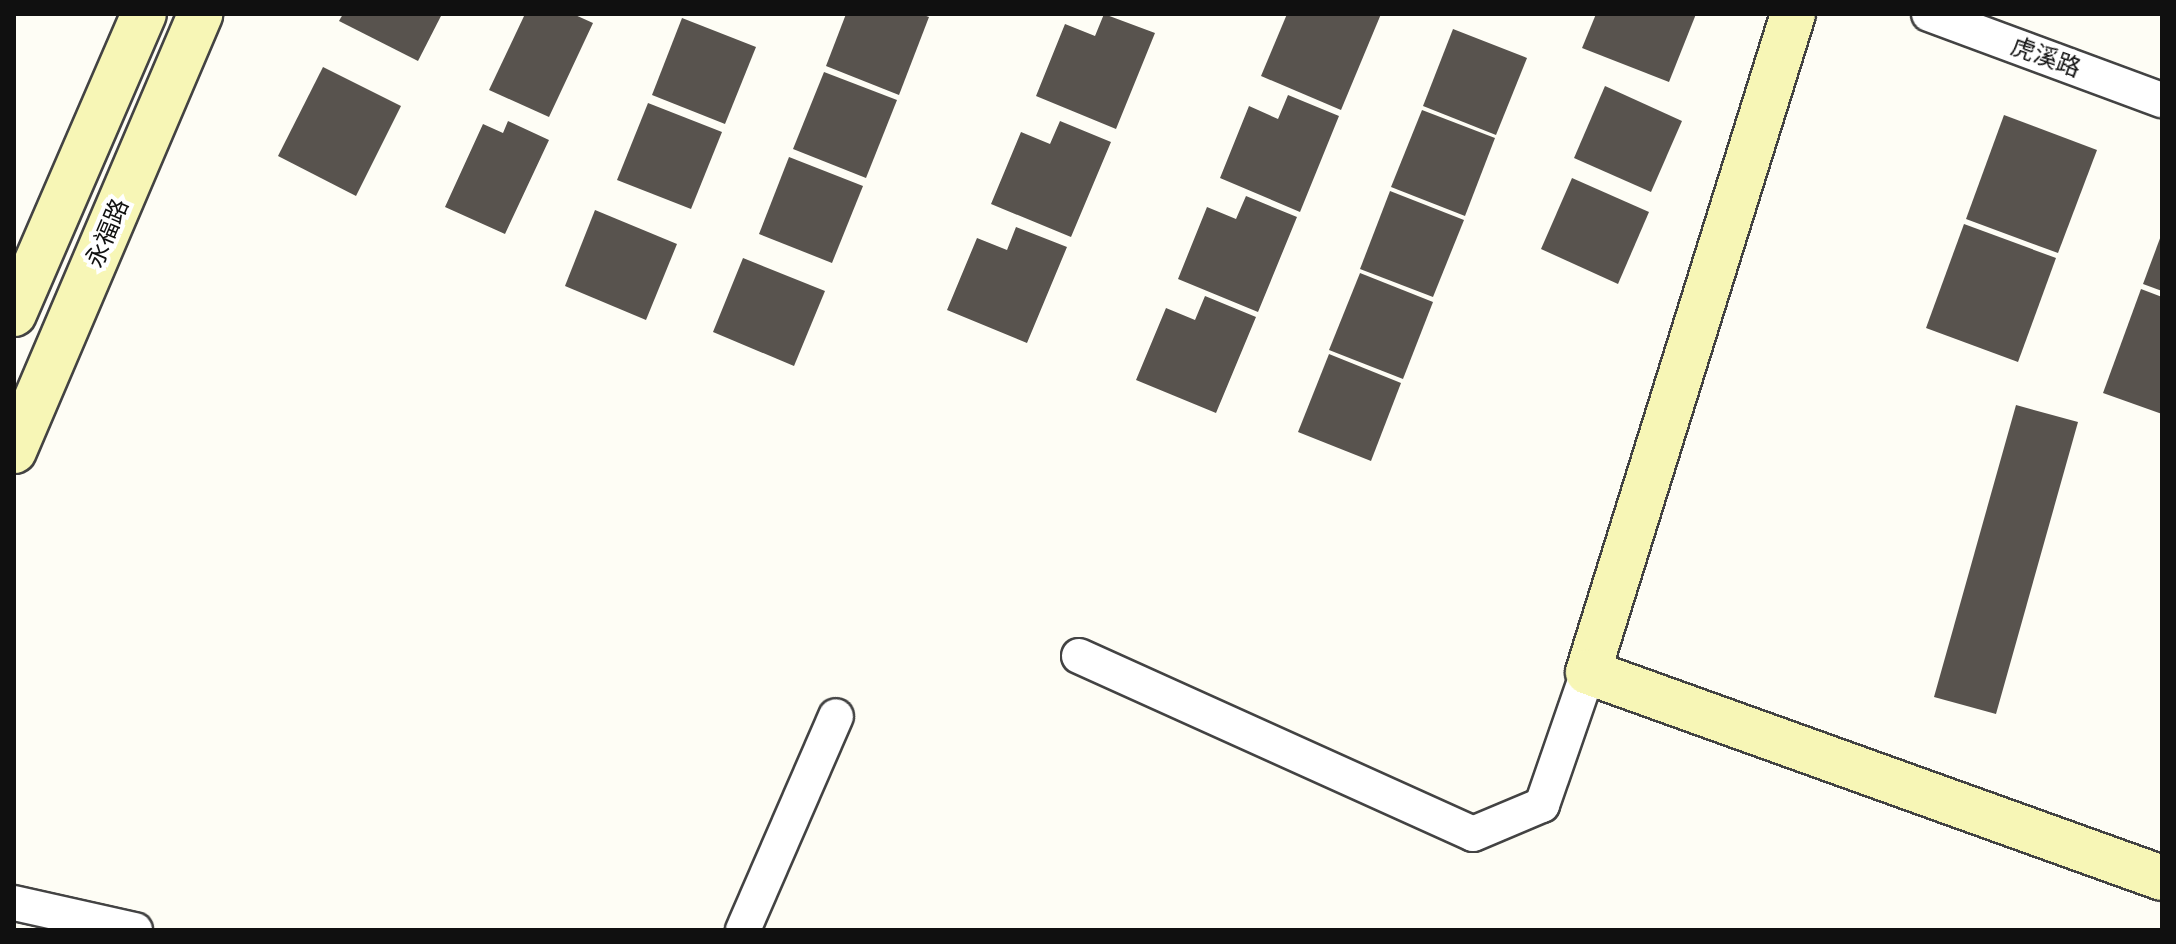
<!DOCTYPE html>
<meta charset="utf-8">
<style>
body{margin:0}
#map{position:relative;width:2176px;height:944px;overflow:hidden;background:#fefdf5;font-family:"Source Serif 4","Noto Sans SC",serif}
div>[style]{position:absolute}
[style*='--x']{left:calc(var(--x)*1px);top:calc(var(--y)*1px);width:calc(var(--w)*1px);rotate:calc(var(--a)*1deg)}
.building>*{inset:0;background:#58534e}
.roads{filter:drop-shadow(2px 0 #434343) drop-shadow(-2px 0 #434343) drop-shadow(0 2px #434343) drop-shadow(0 -2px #434343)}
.street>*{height:34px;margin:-17px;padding:0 17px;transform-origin:17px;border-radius:17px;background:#fff}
.secondary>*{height:44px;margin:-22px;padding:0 22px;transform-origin:22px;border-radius:22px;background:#f7f6b6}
span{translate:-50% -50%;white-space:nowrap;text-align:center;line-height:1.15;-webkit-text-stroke:8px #fff;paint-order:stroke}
.street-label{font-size:24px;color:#101010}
.frame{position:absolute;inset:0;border:16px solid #101010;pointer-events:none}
</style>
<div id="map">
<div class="building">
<i style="clip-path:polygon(343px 14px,442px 14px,418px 61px,339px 21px)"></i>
<i style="clip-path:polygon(525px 14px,573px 14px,593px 23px,549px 117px,489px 90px)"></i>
<i style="clip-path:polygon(846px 14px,921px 14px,929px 17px,899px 95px,826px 66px)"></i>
<i style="clip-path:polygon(1104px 14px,1155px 33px,1116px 129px,1036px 96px,1065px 24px,1095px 36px)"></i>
<i style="clip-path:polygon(1287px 14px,1381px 14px,1341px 110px,1261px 76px)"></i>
<i style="clip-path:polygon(1596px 14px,1696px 14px,1669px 82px,1582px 48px)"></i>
<i style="clip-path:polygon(682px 18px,756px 47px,725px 124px,652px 95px)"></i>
<i style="clip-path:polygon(1453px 29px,1527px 58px,1496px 135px,1423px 106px)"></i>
<i style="clip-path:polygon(323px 67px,401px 106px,356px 196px,278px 156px)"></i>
<i style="clip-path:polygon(824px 72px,897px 100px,866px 178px,793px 149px)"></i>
<i style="clip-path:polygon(1605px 86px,1682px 121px,1651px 192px,1574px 158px)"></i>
<i style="clip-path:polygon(1288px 95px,1339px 116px,1300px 212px,1220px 178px,1249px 106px,1278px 119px)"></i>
<i style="clip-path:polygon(648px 103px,722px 132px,691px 209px,617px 180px)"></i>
<i style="clip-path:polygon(1422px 110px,1495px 138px,1465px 216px,1391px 187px)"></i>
<i style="clip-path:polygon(2004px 115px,2097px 150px,2058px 253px,1966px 219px)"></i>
<i style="clip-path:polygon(508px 121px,549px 140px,505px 234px,445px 207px,483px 124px,503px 133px)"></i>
<i style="clip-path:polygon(1060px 121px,1111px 142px,1071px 237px,991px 204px,1021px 132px,1050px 144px)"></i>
<i style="clip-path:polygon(789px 157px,863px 186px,832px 263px,759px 234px)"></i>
<i style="clip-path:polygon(1572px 178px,1649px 212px,1618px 284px,1541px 249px)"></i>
<i style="clip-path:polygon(1390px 191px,1464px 220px,1433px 297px,1360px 269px)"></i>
<i style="clip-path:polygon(1246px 196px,1297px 217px,1258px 312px,1178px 279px,1207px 207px,1236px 219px)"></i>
<i style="clip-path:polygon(595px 210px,677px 244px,646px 320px,565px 286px)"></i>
<i style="clip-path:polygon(1964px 224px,2056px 258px,2018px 362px,1926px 328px)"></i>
<i style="clip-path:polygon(1016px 227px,1067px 247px,1027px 343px,947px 310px,977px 238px,1007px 250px)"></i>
<i style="clip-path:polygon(2162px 233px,2162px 291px,2143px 284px)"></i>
<i style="clip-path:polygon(743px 258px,825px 291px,794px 366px,713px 332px)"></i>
<i style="clip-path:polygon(1360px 273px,1433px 302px,1403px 379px,1329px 350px)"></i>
<i style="clip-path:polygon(2141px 289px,2162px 297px,2162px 414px,2103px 393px)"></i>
<i style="clip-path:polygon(1205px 296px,1256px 317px,1216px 413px,1136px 380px,1166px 308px,1195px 320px)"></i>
<i style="clip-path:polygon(1329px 354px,1401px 383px,1371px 461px,1298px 432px)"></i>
<i style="clip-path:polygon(2016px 405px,2078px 422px,1996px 714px,1934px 697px)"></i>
</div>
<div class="roads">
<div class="street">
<i style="--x:1929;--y:14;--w:248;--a:20.3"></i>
<i style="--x:1079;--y:656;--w:432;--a:24.3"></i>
<i style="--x:1473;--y:834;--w:75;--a:-22.8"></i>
<i style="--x:1542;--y:805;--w:141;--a:-70.9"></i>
<i style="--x:14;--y:903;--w:124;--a:12.6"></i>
<i style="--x:743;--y:930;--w:233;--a:-66.5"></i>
</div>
<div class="secondary">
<i style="--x:1793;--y:14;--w:689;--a:107.3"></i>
<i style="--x:1588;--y:672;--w:610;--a:19.74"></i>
<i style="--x:14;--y:314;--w:327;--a:-66.6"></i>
<i style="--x:14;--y:451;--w:475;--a:-66.9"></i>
</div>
</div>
<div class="street-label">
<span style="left:2046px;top:57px;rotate:20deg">虎溪路</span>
<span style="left:107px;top:233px;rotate:-67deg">永福路</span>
</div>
<div class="frame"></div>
</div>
